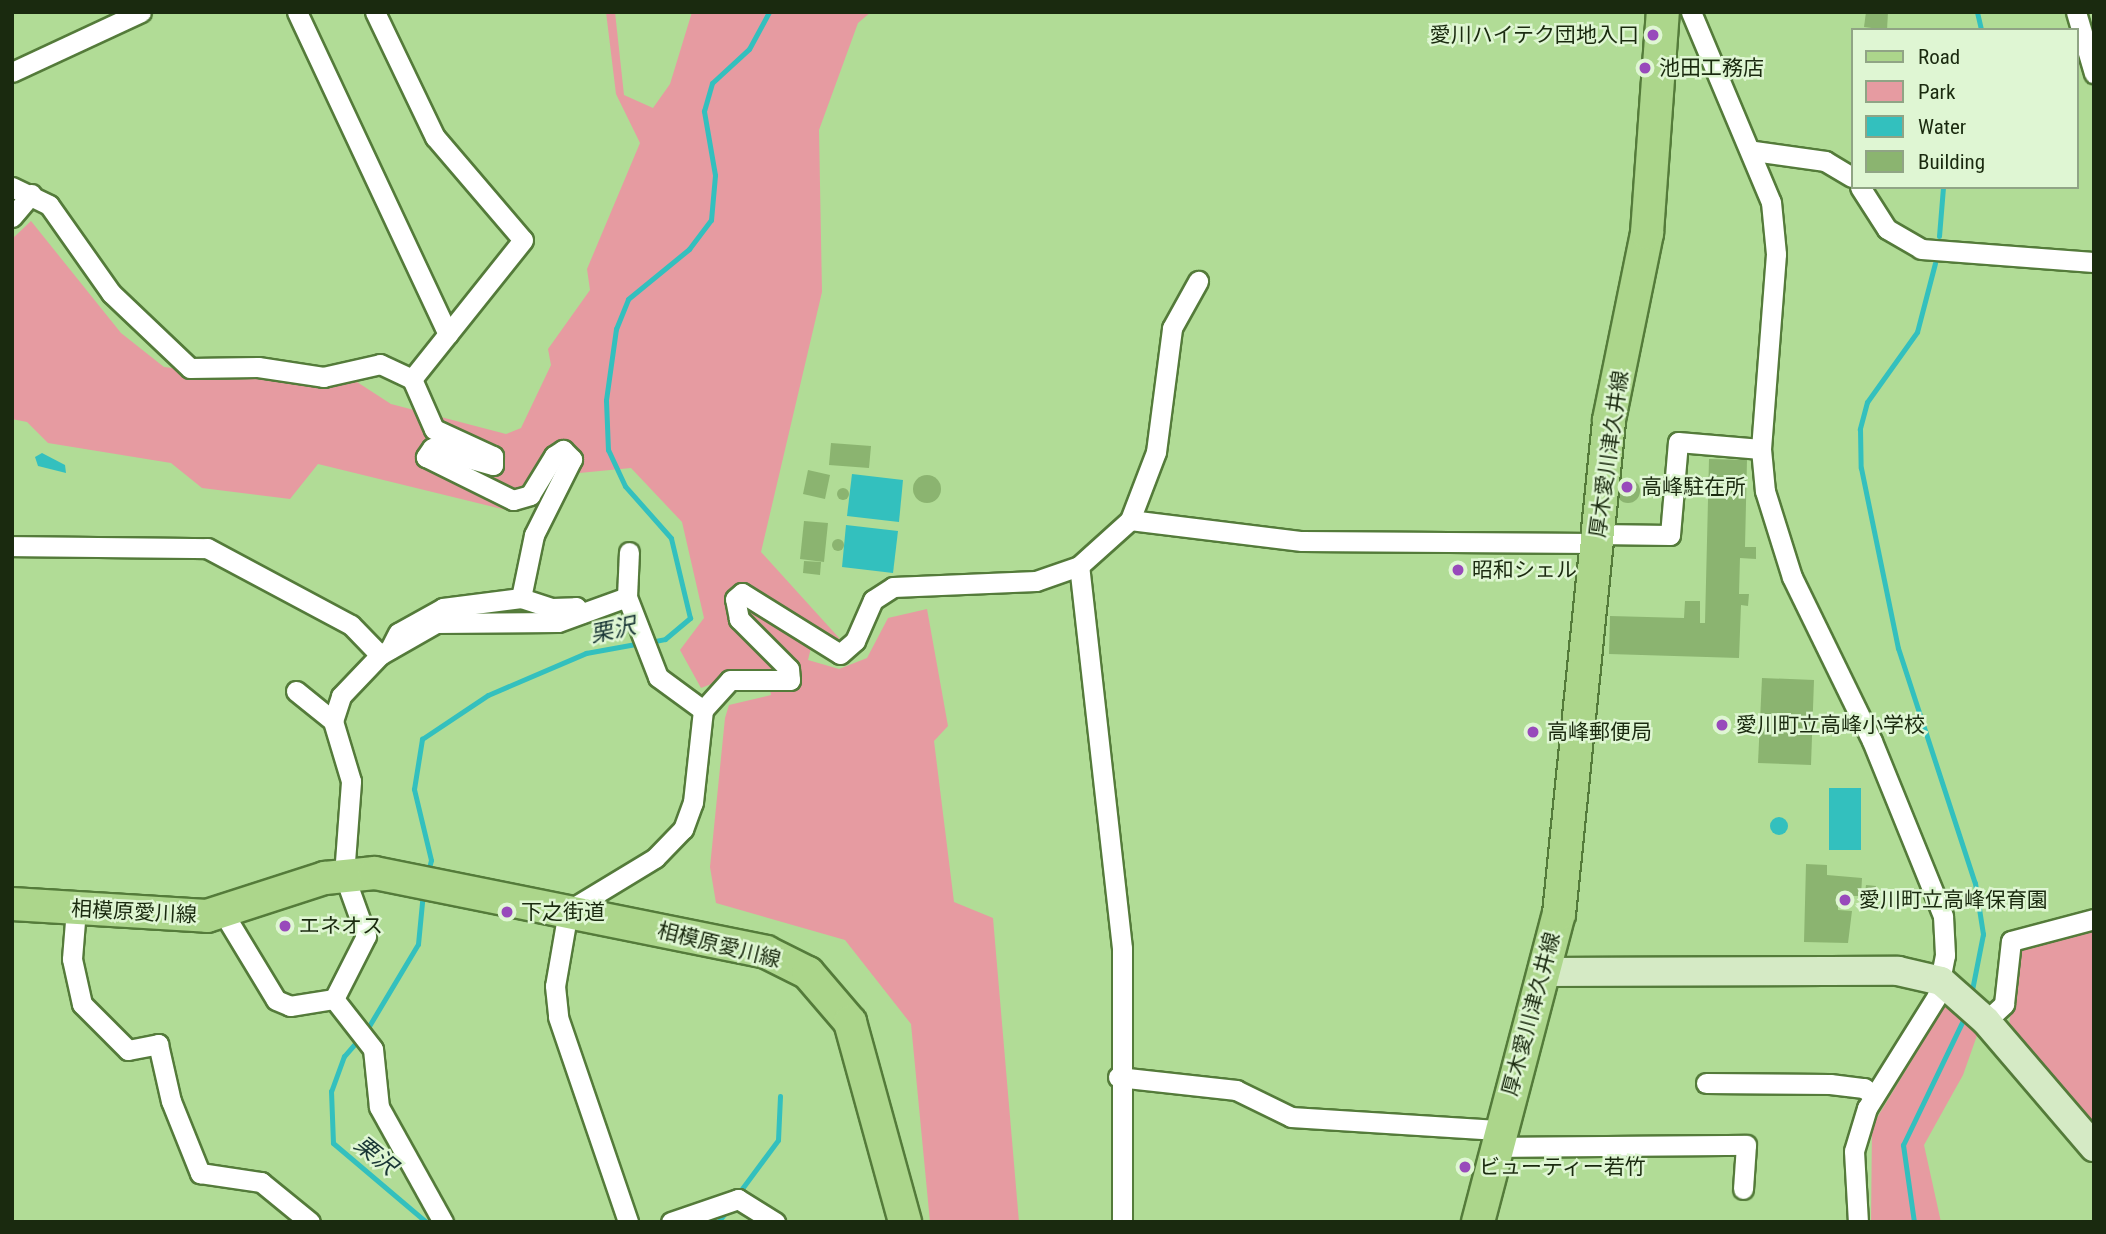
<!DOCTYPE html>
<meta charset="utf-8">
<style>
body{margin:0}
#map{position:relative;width:2106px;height:1234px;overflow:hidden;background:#b1dc96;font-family:"Roboto Condensed","Noto Sans JP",sans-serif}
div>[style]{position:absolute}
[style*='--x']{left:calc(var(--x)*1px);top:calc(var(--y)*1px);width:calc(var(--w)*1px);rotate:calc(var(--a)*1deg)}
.green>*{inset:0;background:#e69ba1}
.water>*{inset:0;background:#33c0be}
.round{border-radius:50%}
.stream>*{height:5px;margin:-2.5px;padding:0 2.5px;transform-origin:2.5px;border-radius:2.5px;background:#33c0be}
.building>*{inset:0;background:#8bb470}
.roads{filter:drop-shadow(2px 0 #547b3a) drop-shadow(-2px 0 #547b3a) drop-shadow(0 2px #547b3a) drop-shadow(0 -2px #547b3a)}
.street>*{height:19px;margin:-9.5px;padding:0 9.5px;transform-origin:9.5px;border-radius:9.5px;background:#fff}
.secondary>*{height:28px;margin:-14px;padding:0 14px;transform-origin:14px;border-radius:14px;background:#d5eac5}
.primary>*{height:32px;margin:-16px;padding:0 16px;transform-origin:16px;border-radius:16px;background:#acd68b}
.dots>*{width:19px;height:19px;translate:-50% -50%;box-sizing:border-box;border:4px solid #dff6d3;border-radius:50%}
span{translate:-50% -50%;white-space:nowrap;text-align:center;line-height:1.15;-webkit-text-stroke:5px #dff6d3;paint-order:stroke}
.poi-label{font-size:21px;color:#1a2a0f}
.right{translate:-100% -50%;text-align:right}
.left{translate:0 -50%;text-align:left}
.street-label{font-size:21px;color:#1a2a0f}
.water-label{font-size:23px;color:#193635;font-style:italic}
.frame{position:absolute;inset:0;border:14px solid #1a2a0f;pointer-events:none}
.legend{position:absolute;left:1851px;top:28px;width:228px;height:161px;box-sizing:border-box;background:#dff6d3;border:2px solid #90a485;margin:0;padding:9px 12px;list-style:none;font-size:21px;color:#1a2a0f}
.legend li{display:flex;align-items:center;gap:14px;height:35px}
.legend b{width:35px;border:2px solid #90a485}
</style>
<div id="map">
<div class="green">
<i style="clip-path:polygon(606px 12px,615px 12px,624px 95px,653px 108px,670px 84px,692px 12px,871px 12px,858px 23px,819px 130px,822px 292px,761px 552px,840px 639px,814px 635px,808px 660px,839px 669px,867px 658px,888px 618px,927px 609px,948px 726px,934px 741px,954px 902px,993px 918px,1019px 1222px,930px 1222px,911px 1024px,845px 940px,716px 903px,710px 867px,725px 718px,729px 705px,771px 695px,767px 675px,724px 679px,701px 688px,680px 650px,704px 618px,682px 522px,631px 468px,548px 476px,506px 510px,318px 464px,290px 499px,202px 488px,171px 463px,48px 443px,27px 422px,12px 419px,12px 239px,31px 221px,121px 333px,164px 367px,331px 387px,357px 382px,391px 404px,506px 434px,521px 428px,551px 365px,548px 349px,590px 290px,587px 269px,640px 143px,616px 94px)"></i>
<i style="clip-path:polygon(2094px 927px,2094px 1129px,2009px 1028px,2016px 954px,2025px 944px)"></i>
<i style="clip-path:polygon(1952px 994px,1980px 1027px,1963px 1075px,1924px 1145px,1941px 1222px,1871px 1222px,1872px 1126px)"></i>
</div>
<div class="water">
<i style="clip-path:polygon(42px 453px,65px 465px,66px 473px,38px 466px,35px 457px)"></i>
<i style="clip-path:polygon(852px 474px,903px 480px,899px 522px,847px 516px)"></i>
<i style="clip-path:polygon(846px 525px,898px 531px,893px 573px,842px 567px)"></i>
<i style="clip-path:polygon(1829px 788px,1861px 788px,1861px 850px,1829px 850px)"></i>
<i class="round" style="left:1770px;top:817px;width:18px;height:18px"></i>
</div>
<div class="stream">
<i style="--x:1977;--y:12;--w:18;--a:77"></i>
<i style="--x:1939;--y:236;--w:49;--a:-85.3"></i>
<i style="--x:1935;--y:263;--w:71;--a:104.6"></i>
<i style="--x:1917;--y:332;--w:86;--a:125.5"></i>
<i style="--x:1867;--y:402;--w:28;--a:105"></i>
<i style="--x:1860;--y:429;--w:39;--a:89"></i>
<i style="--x:1861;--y:468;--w:184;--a:78.4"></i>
<i style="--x:1898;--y:648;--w:247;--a:71.9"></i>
<i style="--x:1975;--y:883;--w:52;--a:81.1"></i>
<i style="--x:1983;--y:934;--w:62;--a:101.1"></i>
<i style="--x:650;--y:642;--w:15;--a:-11"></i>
<i style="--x:665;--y:639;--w:33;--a:-40"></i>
<i style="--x:690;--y:618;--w:82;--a:-103.4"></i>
<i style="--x:671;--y:538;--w:69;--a:-131.5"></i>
<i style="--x:625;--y:486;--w:40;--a:-115"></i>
<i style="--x:608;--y:450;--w:50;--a:-92.3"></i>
<i style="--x:606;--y:400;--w:72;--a:-82"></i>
<i style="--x:616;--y:329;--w:32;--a:-68"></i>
<i style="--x:628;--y:299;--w:79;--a:-39.3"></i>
<i style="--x:689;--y:249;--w:36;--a:-53"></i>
<i style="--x:711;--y:220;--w:45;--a:-84.9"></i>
<i style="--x:715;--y:175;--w:65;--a:-99.8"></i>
<i style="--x:704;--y:111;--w:29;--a:-74"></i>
<i style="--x:712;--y:83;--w:50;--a:-42.6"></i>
<i style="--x:749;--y:49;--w:42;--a:-61.6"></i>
<i style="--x:428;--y:872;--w:12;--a:-76"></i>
<i style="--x:431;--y:860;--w:73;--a:-103.5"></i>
<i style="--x:414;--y:789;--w:51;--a:-80.9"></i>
<i style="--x:422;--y:739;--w:79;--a:-33.7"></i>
<i style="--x:488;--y:695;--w:107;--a:-23.2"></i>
<i style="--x:586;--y:653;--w:56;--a:-10.3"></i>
<i style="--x:366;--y:1031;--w:101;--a:-59.1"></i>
<i style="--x:418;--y:944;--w:52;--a:-84.5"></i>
<i style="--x:359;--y:1039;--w:23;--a:131"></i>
<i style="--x:344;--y:1056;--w:37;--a:110"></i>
<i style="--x:331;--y:1091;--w:52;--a:87.8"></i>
<i style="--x:333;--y:1143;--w:122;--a:40.3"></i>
<i style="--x:738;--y:1194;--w:67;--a:-53.5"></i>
<i style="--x:778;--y:1140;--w:44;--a:-87.4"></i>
<i style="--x:718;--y:1222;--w:18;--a:-52"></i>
<i style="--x:1914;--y:1222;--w:78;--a:-98.1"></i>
<i style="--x:1903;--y:1145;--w:141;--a:-64.3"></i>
</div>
<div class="building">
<i style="clip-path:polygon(1866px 12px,1888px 12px,1887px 30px,1864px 27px)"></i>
<i style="clip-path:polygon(831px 443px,871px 446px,869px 468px,829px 465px)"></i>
<i style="clip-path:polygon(1709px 459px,1747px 460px,1745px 547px,1756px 547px,1756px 559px,1740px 558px,1739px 594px,1749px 594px,1748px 606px,1741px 605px,1739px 658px,1609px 654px,1610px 616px,1684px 618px,1685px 601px,1700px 601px,1700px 623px,1705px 623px)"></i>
<i style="clip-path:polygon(808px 470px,830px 475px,825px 499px,803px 494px)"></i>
<i class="round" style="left:913px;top:475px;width:28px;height:28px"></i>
<i class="round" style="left:1616px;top:479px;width:24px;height:24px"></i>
<i class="round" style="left:837px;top:488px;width:12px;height:12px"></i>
<i style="clip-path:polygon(804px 521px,828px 523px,824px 562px,800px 559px)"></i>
<i class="round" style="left:832px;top:539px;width:12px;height:12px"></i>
<i style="clip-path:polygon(804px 561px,821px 562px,820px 575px,803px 573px)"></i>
<i style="clip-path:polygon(1762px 678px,1814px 680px,1811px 765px,1758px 763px)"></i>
<i style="clip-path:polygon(1806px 864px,1827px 865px,1827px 875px,1862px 878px,1861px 896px,1838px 896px,1838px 910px,1852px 911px,1848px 943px,1804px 942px)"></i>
<i style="clip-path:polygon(1866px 885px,1876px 886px,1875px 895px,1865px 894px)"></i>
</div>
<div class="roads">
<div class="street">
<i style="--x:297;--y:12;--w:356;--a:64.9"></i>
<i style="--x:375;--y:12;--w:139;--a:64.4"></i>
<i style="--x:435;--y:137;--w:135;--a:49.5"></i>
<i style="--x:523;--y:240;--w:178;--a:128.6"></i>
<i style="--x:412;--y:379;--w:55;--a:66.3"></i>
<i style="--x:434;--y:429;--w:65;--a:24.6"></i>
<i style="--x:493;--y:456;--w:9;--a:90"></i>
<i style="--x:493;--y:465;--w:63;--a:-164.4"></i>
<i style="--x:432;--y:448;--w:11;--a:124"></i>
<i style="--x:426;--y:457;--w:97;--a:26.3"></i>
<i style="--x:513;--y:500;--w:18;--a:-16"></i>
<i style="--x:530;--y:495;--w:46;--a:-58.4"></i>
<i style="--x:554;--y:456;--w:11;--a:-34"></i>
<i style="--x:563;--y:450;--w:13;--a:45"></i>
<i style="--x:572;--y:459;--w:85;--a:116.6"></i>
<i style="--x:534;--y:535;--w:64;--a:101.7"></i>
<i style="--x:521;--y:598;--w:79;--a:172.7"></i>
<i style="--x:443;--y:608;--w:51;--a:150.9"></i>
<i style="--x:398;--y:633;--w:18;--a:117"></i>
<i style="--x:1691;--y:12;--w:206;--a:67.2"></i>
<i style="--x:1771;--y:202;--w:52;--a:84.5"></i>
<i style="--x:1776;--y:254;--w:196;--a:94.4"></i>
<i style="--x:1761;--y:449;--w:42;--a:84.6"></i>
<i style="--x:1765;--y:491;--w:90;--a:72.6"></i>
<i style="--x:1792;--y:577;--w:182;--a:64"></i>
<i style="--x:1872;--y:741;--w:189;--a:67.9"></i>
<i style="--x:1943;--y:916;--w:39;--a:87"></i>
<i style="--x:1945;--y:955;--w:42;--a:101"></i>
<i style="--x:1937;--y:996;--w:132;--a:122"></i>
<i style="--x:1867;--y:1108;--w:45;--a:106.8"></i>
<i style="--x:1854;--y:1151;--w:71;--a:86.8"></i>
<i style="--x:2076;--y:12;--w:64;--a:73.6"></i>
<i style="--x:12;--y:72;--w:142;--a:-24.9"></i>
<i style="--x:1754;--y:151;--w:72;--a:8"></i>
<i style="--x:1825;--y:161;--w:31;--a:31"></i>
<i style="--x:12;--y:187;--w:41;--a:25.9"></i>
<i style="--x:49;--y:205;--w:108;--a:54.8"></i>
<i style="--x:111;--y:293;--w:109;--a:43.5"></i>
<i style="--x:190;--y:368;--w:68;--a:-0.8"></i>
<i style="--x:258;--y:367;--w:66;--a:8.7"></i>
<i style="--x:323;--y:377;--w:58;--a:-12.8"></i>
<i style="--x:380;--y:364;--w:35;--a:25"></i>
<i style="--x:1860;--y:187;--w:50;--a:57.3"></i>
<i style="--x:1887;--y:229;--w:39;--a:30"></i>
<i style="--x:1921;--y:249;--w:173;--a:4.3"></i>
<i style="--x:12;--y:217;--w:30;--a:-50"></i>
<i style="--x:1130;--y:520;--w:73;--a:-69.1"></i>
<i style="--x:1156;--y:452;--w:125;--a:-82.6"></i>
<i style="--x:1172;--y:328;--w:54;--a:-61"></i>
<i style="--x:1597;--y:534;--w:73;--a:0.8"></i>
<i style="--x:1670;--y:535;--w:93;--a:-85.1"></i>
<i style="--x:1678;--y:442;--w:83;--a:4.8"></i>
<i style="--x:12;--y:546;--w:195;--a:0.6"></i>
<i style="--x:207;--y:548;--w:163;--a:28.1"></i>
<i style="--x:351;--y:625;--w:42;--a:46"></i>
<i style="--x:627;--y:597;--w:86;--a:68.8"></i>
<i style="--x:658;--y:677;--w:56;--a:36.3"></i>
<i style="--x:703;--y:710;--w:93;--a:96.2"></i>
<i style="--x:693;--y:802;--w:29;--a:110"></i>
<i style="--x:683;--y:829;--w:40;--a:134"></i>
<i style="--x:655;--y:858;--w:102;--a:148.7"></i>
<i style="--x:568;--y:911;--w:76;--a:99.8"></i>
<i style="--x:555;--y:986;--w:31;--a:84"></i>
<i style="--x:558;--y:1017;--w:217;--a:71.1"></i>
<i style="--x:521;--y:598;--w:33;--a:18"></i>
<i style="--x:552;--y:608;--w:24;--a:-2"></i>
<i style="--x:576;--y:607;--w:8;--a:50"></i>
<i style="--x:296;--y:691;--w:48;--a:39"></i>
<i style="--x:703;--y:710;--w:40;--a:-48"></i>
<i style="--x:730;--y:680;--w:60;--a:0"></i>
<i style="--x:790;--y:680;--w:11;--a:-95"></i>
<i style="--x:789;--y:669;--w:71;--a:-135"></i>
<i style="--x:739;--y:619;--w:20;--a:-101"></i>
<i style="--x:735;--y:599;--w:9;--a:-41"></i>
<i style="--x:742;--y:593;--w:115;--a:31.9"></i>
<i style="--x:840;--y:654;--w:20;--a:-41"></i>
<i style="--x:855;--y:641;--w:45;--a:-66.3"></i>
<i style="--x:873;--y:600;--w:24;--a:-33"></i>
<i style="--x:893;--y:587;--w:143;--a:-2.4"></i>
<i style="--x:1036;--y:581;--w:46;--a:-19.2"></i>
<i style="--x:76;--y:909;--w:50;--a:94.6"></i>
<i style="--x:72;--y:959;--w:46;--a:77.5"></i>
<i style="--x:82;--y:1004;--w:65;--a:45"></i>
<i style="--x:128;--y:1050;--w:31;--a:-11"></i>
<i style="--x:158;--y:1044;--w:58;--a:77.2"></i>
<i style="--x:171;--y:1101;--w:78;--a:68.1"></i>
<i style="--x:200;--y:1173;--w:62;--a:8.4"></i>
<i style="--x:261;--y:1182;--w:63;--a:39.2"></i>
<i style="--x:224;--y:914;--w:100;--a:58.8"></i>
<i style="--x:276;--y:1000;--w:15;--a:23"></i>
<i style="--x:290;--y:1006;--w:45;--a:-9"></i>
<i style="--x:334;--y:999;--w:71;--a:-63.1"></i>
<i style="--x:366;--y:936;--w:65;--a:-109.8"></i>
<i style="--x:344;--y:875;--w:94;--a:-85.7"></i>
<i style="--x:351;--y:781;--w:63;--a:-106.7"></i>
<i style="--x:333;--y:721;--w:26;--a:-72"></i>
<i style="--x:341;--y:696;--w:57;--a:-46.4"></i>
<i style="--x:380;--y:655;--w:64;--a:-29.7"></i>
<i style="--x:436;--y:623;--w:122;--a:-0.5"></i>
<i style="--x:558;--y:622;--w:73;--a:-19.9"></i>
<i style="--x:627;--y:597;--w:45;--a:-87.5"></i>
<i style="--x:334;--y:999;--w:63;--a:52"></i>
<i style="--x:373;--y:1049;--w:58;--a:84.1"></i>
<i style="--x:379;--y:1107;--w:132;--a:60.9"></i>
<i style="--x:1986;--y:1021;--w:25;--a:-43"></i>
<i style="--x:2004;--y:1004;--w:63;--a:-83.7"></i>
<i style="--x:2011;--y:941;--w:86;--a:-14.8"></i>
<i style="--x:1118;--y:1077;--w:119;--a:6.3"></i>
<i style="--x:1236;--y:1090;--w:61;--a:26.1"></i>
<i style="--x:1291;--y:1117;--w:207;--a:3.6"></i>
<i style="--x:1706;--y:1083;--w:124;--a:0.5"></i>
<i style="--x:1830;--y:1084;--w:34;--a:7"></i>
<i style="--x:1864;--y:1088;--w:13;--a:39"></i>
<i style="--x:1495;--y:1147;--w:251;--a:-0.5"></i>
<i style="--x:1746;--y:1145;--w:44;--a:93.9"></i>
<i style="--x:671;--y:1222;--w:71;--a:-18.9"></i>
<i style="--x:738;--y:1199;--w:44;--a:31.9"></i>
<i style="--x:1122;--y:1222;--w:274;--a:-90"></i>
<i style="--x:1122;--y:948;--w:384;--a:-96.4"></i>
<i style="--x:1079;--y:566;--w:69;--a:-42"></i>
<i style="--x:1130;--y:520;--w:173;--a:7"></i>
<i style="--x:1302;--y:541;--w:293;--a:0.4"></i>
</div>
<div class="secondary">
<i style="--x:1542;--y:972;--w:356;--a:-0.2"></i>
<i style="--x:1898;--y:971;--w:44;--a:13.1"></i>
<i style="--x:1941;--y:981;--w:60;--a:41.6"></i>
<i style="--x:1986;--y:1021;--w:166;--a:49.4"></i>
</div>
<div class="primary">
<i style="--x:12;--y:904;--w:195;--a:3.5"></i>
<i style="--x:207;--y:916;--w:124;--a:-17.9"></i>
<i style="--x:325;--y:878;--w:50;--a:-5.7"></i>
<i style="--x:375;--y:873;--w:399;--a:11.4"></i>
<i style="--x:766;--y:952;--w:47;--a:26.6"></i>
<i style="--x:808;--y:973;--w:65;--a:49.4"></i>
<i style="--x:850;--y:1022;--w:207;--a:74.6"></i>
<i style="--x:1478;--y:1222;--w:318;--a:-75.3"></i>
<i style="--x:1559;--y:914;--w:497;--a:-84.2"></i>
<i style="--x:1609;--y:420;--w:191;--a:-78.5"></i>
<i style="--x:1647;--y:233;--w:222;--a:-85.9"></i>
</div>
</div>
<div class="dots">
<i style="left:1653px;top:35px;background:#984abb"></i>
<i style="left:1645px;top:68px;background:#984abb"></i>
<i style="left:1627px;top:487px;background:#984abb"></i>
<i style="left:1458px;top:570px;background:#984abb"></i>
<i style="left:1722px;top:725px;background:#984abb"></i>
<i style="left:1533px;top:732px;background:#984abb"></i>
<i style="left:1845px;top:900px;background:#984abb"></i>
<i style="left:507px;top:912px;background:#984abb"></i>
<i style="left:285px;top:926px;background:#984abb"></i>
<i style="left:1465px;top:1167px;background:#984abb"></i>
</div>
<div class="poi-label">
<span class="right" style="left:1639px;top:35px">愛川ハイテク団地入口</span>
<span class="left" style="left:1659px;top:68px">池田工務店</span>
<span class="left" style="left:1641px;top:487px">高峰駐在所</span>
<span class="left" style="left:1472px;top:570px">昭和シェル</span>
<span class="left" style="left:1736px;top:725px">愛川町立高峰小学校</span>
<span class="left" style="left:1547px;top:732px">高峰郵便局</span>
<span class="left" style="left:1859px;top:900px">愛川町立高峰保育園</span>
<span class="left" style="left:521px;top:912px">下之街道</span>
<span class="left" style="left:299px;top:926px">エネオス</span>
<span class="left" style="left:1479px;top:1167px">ビューティー若竹</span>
</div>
<div class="street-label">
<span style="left:1609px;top:454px;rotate:-82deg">厚木愛川津久井線</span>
<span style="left:134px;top:912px;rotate:3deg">相模原愛川線</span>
<span style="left:719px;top:945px;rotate:14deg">相模原愛川線</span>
<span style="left:1531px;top:1014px;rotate:-75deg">厚木愛川津久井線</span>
</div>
<div class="water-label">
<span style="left:613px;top:631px;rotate:-12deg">栗沢</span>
<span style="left:375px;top:1156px;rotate:39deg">栗沢</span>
</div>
<div class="frame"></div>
<ul class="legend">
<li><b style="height:9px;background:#acd68b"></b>Road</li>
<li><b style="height:19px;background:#e69ba1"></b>Park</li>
<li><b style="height:19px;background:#33c0be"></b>Water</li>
<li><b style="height:19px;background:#8bb470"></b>Building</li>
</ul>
</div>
